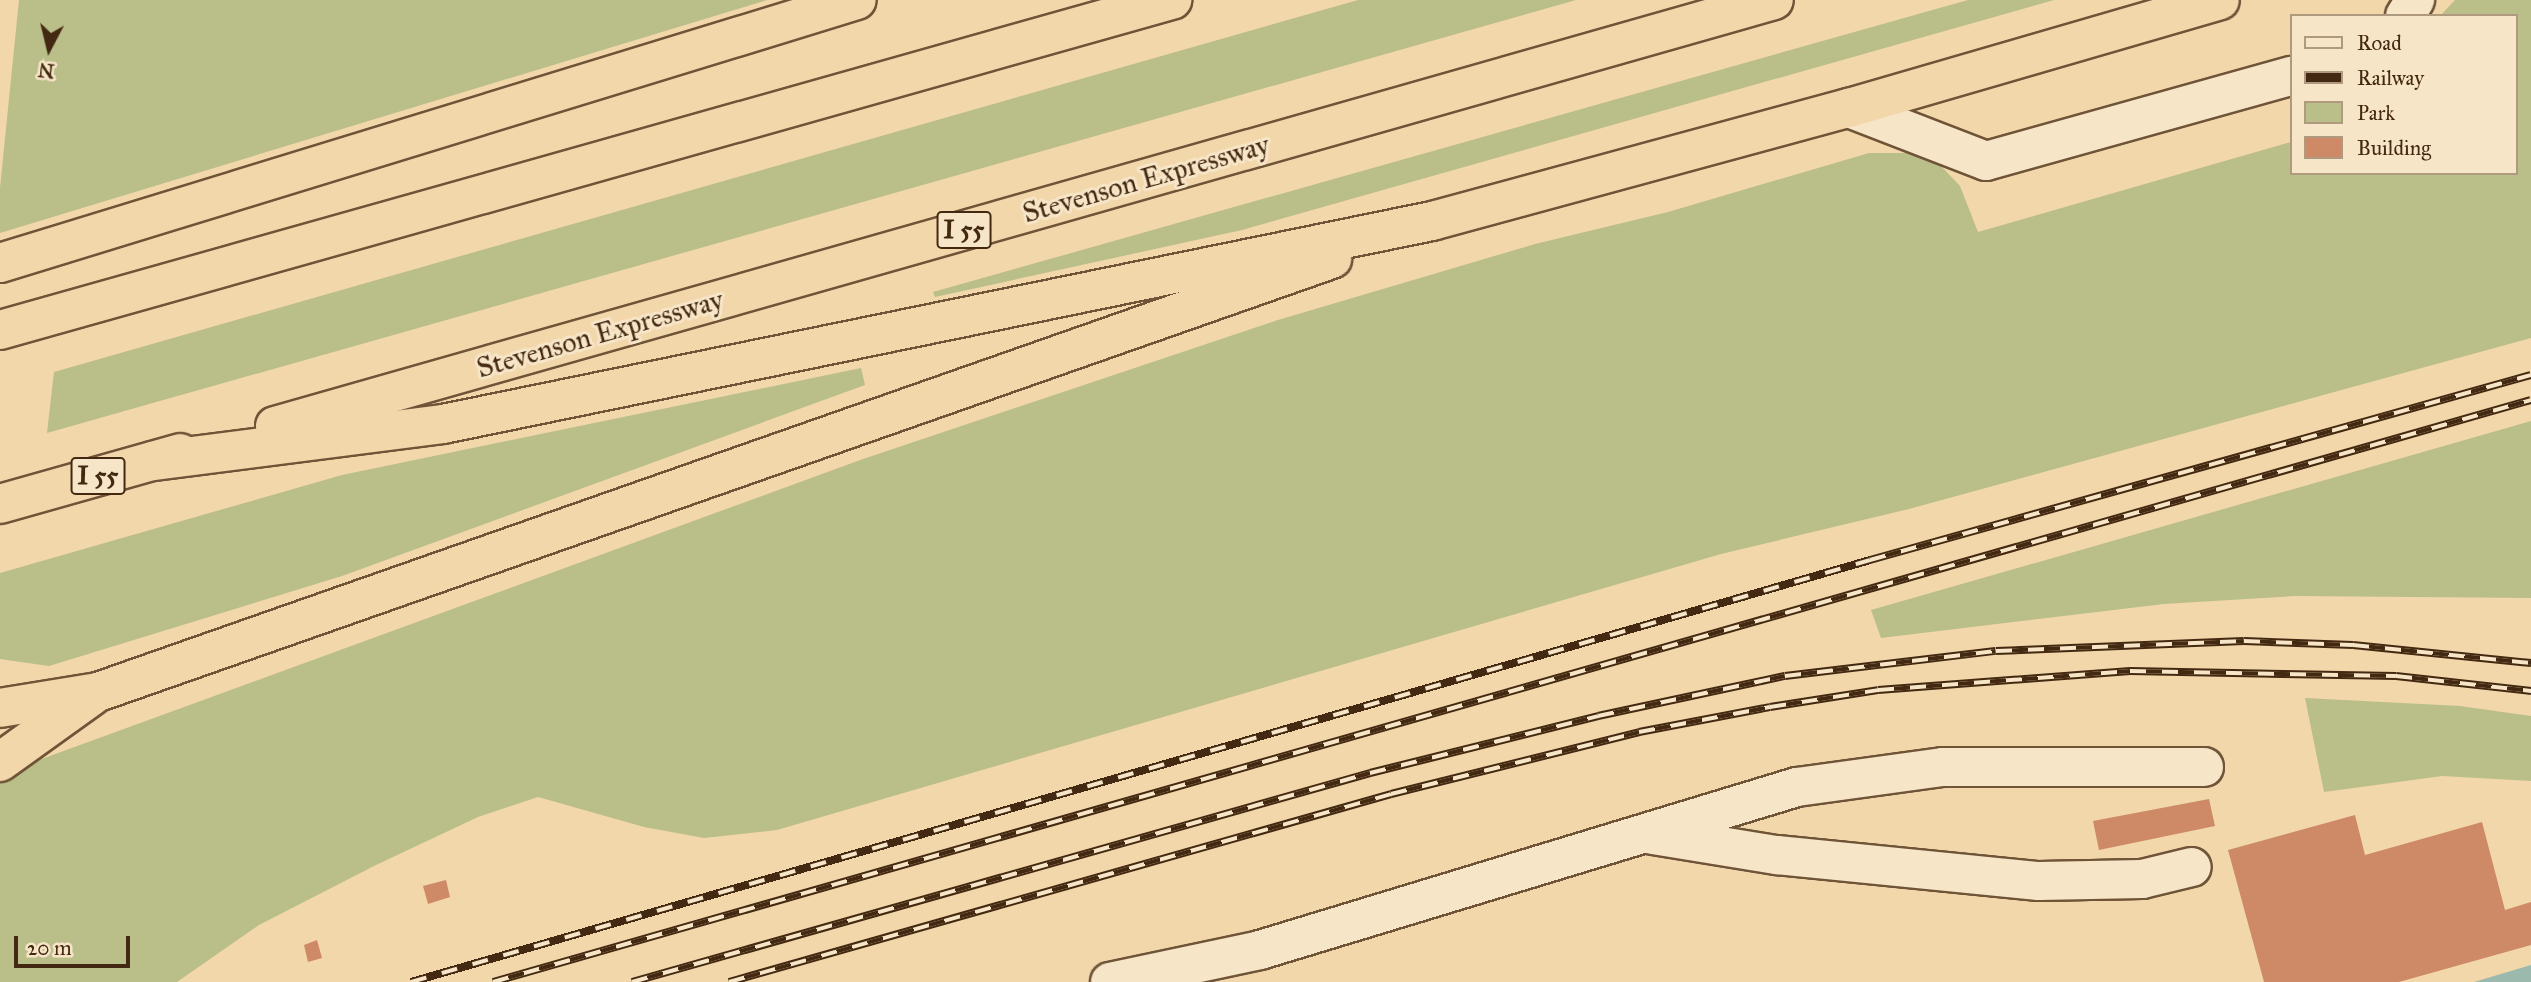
<!DOCTYPE html>
<style>
body{margin:0}
#map{position:relative;width:2531px;height:982px;overflow:hidden;background:#f2d7ab;font-family:"IM FELL Great Primer",serif}
div>[style]{position:absolute}
[style*='--x']{left:calc(var(--x)*1px);top:calc(var(--y)*1px);width:calc(var(--w)*1px);rotate:calc(var(--a)*1deg)}
.green>*{inset:0;background:#babe89}
.water>*{inset:0;background:#9bb9ad}
.building>*{inset:0;background:#ce8966}
.roads{filter:drop-shadow(2px 0 #6f5438) drop-shadow(-2px 0 #6f5438) drop-shadow(0 2px #6f5438) drop-shadow(0 -2px #6f5438)}
.minor>*{height:38px;margin:-19px;padding:0 19px;transform-origin:19px;border-radius:19px;background:#f7e5c8}
.highway>*{height:38px;margin:-19px;padding:0 19px;transform-origin:19px;border-radius:19px;background:#f2d7ab}
.rail>*{height:8px;margin-top:-4px;transform-origin:0;background:repeating-linear-gradient(90deg,#f7e5c8 0 16px,#432911 0 32px);box-sizing:border-box;border-block:2px solid #432911}
span{translate:-50% -50%;white-space:nowrap;text-align:center;line-height:1.15;-webkit-text-stroke:6px #f7e5c8;paint-order:stroke}
.shield-label span{padding:2px 5px;background:#f7e5c8;border:2px solid;border-radius:5px;-webkit-text-stroke-width:0}
.shield-label{font-size:26px;color:#432911;font-weight:700}
.street-label{font-size:28px;color:#432911}
.legend{position:absolute;left:2290px;top:14px;width:228px;height:161px;box-sizing:border-box;background:#f7e5c8;border:2px solid #af9a7f;margin:0;padding:9px 12px;list-style:none;font-size:21px;color:#432911}
.legend li{display:flex;align-items:center;gap:14px;height:35px}
.legend b{width:35px;border:2px solid #af9a7f}
.north{position:absolute;left:14px;top:14px;width:70px;height:70px;-webkit-text-stroke:5px #f7e5c8;paint-order:stroke;rotate:187deg;font-size:19px;font-weight:700;line-height:28px;text-align:center;color:#432911}
.north::after{content:'';display:block;margin:auto;width:24px;height:32px;background:#432911;clip-path:polygon(50% 0,100% 100%,50% 72%,0 100%)}
.scale{position:absolute;left:14px;top:936px;width:116px;height:32px;box-sizing:border-box;border:4px solid #432911;border-top:0;padding-left:9px;font-size:21px;line-height:24px;white-space:nowrap;color:#432911;-webkit-text-stroke:5px #f7e5c8;paint-order:stroke}
</style>
<div id="map">
<div class="green">
<i style="clip-path:polygon(19px 0,767px 0,0 233px,0 188px)"></i>
<i style="clip-path:polygon(1358px 0,1576px 0,47px 433px,54px 372px)"></i>
<i style="clip-path:polygon(1968px 0,2054px 0,1242px 230px,935px 297px,933px 292px)"></i>
<i style="clip-path:polygon(2455px 0,2531px 0,2531px 338px,1909px 509px,1721px 554px,777px 830px,704px 838px,644px 827px,538px 797px,478px 817px,376px 865px,259px 925px,177px 982px,0 982px,0 783px,17px 768px,863px 459px,1278px 320px,1535px 244px,1668px 212px,1869px 153px,1914px 153px,1940px 165px,1960px 186px,1978px 232px,2291px 142px,2291px 173px,2515px 173px,2515px 16px,2440px 16px)"></i>
<i style="clip-path:polygon(861px 368px,865px 385px,342px 576px,49px 666px,0 659px,0 573px,342px 475px)"></i>
<i style="clip-path:polygon(2531px 421px,2531px 598px,2295px 596px,2164px 604px,1881px 638px,1871px 610px)"></i>
<i style="clip-path:polygon(2305px 698px,2460px 706px,2531px 716px,2531px 781px,2442px 776px,2324px 792px)"></i>
</div>
<div class="water">
<i style="clip-path:polygon(2531px 965px,2531px 982px,2474px 982px)"></i>
</div>
<div class="building">
<i style="clip-path:polygon(2209px 799px,2215px 826px,2099px 850px,2093px 821px)"></i>
<i style="clip-path:polygon(2355px 815px,2365px 855px,2482px 822px,2505px 910px,2531px 902px,2531px 945px,2399px 982px,2264px 982px,2228px 850px)"></i>
<i style="clip-path:polygon(446px 880px,450px 897px,428px 904px,423px 886px)"></i>
<i style="clip-path:polygon(317px 940px,322px 958px,308px 962px,304px 945px)"></i>
</div>
<div class="roads">
<div class="minor">
<i style="--x:2405;--y:16;--w:19;--a:-58"></i>
<i style="--x:1849;--y:108;--w:147;--a:21.1"></i>
<i style="--x:1986;--y:161;--w:317;--a:-15.6"></i>
<i style="--x:1653;--y:835;--w:126;--a:9.2"></i>
<i style="--x:1777;--y:855;--w:263;--a:5.7"></i>
<i style="--x:2039;--y:881;--w:103;--a:-1.1"></i>
<i style="--x:2142;--y:879;--w:51;--a:-13.5"></i>
<i style="--x:1110;--y:982;--w:153;--a:-12"></i>
<i style="--x:1260;--y:950;--w:561;--a:-16.89"></i>
<i style="--x:1797;--y:787;--w:147;--a:-7.8"></i>
<i style="--x:1943;--y:767;--w:261;--a:0"></i>
</div>
<div class="highway">
<i style="--x:0;--y:263;--w:896;--a:-17.06"></i>
<i style="--x:0;--y:330;--w:1218;--a:-15.73"></i>
<i style="--x:275;--y:426;--w:1558;--a:-15.86"></i>
<i style="--x:154;--y:461;--w:291;--a:-7.3"></i>
<i style="--x:443;--y:424;--w:1010;--a:-11.6"></i>
<i style="--x:1432;--y:221;--w:432;--a:-15.2"></i>
<i style="--x:1849;--y:108;--w:386;--a:-16.2"></i>
<i style="--x:0;--y:504;--w:187;--a:-15.8"></i>
<i style="--x:0;--y:708;--w:99;--a:-9.3"></i>
<i style="--x:98;--y:692;--w:1308;--a:-19.34"></i>
<i style="--x:0;--y:762;--w:113;--a:-35.7"></i>
</div>
</div>
<div class="rail">
<i style="--x:411;--y:982;--w:1519;--a:-16.13"></i>
<i style="--x:1870;--y:560;--w:686;--a:-15.64"></i>
<i style="--x:493;--y:982;--w:2119;--a:-15.94"></i>
<i style="--x:632;--y:982;--w:767;--a:-15.81"></i>
<i style="--x:1370;--y:773;--w:235;--a:-14"></i>
<i style="--x:1598;--y:716;--w:191;--a:-12.1"></i>
<i style="--x:1785;--y:676;--w:212;--a:-6.8"></i>
<i style="--x:1996;--y:651;--w:248;--a:-2.3"></i>
<i style="--x:2244;--y:641;--w:109;--a:2.1"></i>
<i style="--x:2353;--y:645;--w:179;--a:5.8"></i>
<i style="--x:729;--y:982;--w:688;--a:-15.85"></i>
<i style="--x:1391;--y:794;--w:256;--a:-14"></i>
<i style="--x:1639;--y:732;--w:133;--a:-10.8"></i>
<i style="--x:1770;--y:707;--w:109;--a:-8.9"></i>
<i style="--x:1878;--y:690;--w:253;--a:-4.3"></i>
<i style="--x:2130;--y:671;--w:266;--a:1.1"></i>
<i style="--x:2396;--y:676;--w:136;--a:6.3"></i>
</div>
<div class="shield-label">
<span style="left:964px;top:230px">I 55</span>
<span style="left:98px;top:476px">I 55</span>
</div>
<div class="street-label">
<span style="left:1146px;top:179px;rotate:-16deg">Stevenson Expressway</span>
<span style="left:600px;top:334px;rotate:-16deg">Stevenson Expressway</span>
</div>
<ul class="legend">
<li><b style="height:9px;background:#f7e5c8"></b>Road</li>
<li><b style="height:9px;background:#432911"></b>Railway</li>
<li><b style="height:19px;background:#babe89"></b>Park</li>
<li><b style="height:19px;background:#ce8966"></b>Building</li>
</ul>
<div class="north">N</div>
<div class="scale">20 m</div>
</div>
